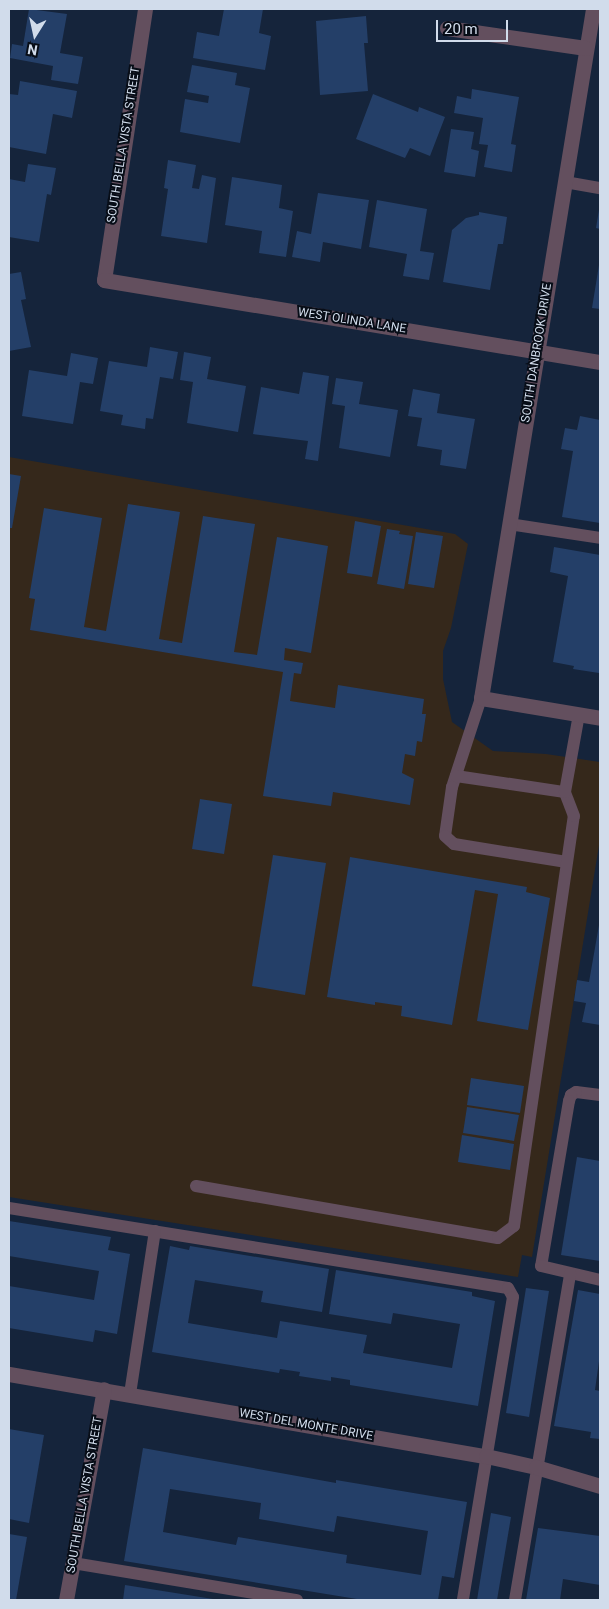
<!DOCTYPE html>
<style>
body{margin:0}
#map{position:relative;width:609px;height:1609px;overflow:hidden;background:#15243b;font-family:Roboto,sans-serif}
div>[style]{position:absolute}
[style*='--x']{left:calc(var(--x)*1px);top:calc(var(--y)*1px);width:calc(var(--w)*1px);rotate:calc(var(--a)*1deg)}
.education>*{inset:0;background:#35281b}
.building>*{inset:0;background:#243f68}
.lane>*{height:12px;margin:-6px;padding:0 6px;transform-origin:6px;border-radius:6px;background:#634f5e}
.street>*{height:15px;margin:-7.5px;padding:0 7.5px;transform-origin:7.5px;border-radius:7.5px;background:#634f5e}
span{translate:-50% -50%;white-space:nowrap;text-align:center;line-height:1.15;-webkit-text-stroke:4px #070d17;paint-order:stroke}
.street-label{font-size:12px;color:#d1dceb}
.frame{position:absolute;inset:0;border:10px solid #d1dceb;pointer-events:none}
.north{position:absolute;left:10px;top:10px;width:50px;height:50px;-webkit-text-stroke:4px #070d17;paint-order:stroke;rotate:190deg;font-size:14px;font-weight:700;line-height:20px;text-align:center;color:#d1dceb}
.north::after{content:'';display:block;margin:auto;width:18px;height:22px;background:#d1dceb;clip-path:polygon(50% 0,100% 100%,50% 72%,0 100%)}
.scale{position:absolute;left:436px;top:20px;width:72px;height:22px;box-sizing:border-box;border:2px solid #d1dceb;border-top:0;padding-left:6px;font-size:15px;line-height:18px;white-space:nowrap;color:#d1dceb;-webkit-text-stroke:4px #070d17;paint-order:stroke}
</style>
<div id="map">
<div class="education">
<i style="clip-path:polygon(9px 457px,455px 534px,468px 544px,451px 628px,443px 651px,443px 679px,452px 722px,493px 751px,546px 754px,600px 762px,600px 839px,532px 1257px,522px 1255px,518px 1277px,9px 1197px)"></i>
</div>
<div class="building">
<i style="clip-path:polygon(29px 9px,67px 14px,60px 53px,83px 57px,78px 84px,51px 80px,53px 66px,10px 58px,12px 44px,23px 46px)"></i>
<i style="clip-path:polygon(224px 9px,263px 9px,259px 33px,271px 36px,265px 70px,193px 58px,197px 32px,219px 36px)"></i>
<i style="clip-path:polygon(366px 16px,368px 43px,364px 43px,368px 91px,320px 95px,316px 21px)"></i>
<i style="clip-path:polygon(192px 65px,237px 73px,235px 85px,250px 88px,240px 143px,180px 132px,185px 99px,208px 103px,209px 96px,187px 92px)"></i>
<i style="clip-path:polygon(20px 81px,77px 91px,72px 118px,53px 114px,46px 154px,9px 147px,9px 94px,18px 95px)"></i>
<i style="clip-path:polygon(472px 89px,519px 97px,511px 144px,516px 145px,512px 172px,484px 167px,488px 145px,479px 144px,483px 118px,454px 113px,457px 96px,471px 99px)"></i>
<i style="clip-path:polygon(373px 94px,418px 112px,419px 107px,445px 117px,430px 156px,410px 148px,405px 158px,356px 139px)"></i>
<i style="clip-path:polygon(451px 129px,474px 132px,471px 149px,479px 151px,475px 177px,444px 172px)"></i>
<i style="clip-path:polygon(168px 160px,196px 165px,192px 188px,199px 189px,202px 175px,216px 178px,207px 243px,161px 236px,168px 189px,164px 188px)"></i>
<i style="clip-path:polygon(28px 164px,56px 168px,51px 195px,47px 194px,39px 242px,9px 237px,9px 179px,25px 182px)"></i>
<i style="clip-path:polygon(232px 177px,282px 185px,279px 208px,293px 211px,286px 257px,259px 253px,262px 231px,225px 225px)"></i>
<i style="clip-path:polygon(318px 193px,369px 200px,361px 249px,323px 242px,320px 262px,292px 257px,297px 231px,311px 234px)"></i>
<i style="clip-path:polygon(377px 200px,427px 209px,420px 251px,434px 253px,429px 280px,403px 276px,407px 254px,369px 247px)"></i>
<i style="clip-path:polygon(599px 210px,600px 210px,600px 229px,596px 228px)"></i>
<i style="clip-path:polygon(479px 212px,507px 217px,503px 244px,498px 244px,490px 290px,443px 282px,452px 230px,466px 218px,479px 215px)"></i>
<i style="clip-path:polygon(599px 265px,600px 265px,600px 309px,592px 308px)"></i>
<i style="clip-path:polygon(21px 272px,26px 299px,21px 300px,31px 347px,9px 351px,9px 274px)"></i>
<i style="clip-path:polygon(150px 347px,178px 352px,173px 379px,160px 377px,153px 419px,146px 418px,145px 429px,121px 425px,123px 415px,100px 411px,109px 361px,147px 367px)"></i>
<i style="clip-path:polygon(184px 352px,211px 357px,207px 379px,246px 386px,238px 432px,187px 423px,193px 382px,180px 380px)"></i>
<i style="clip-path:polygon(71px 353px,98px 358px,93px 384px,80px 382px,73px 424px,22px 416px,29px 370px,67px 376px)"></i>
<i style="clip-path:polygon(303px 372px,329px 376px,318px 461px,305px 459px,308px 441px,253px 434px,261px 387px,299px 394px)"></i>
<i style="clip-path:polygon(336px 378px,363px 382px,359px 404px,398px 410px,390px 457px,339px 448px,345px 406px,332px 404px)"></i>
<i style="clip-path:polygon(413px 389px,440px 394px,437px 413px,475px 419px,466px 469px,440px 465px,442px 450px,417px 446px,422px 418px,408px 416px)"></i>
<i style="clip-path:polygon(580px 416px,600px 420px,600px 523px,562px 517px,573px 451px,561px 449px,565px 428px,577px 430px)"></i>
<i style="clip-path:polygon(9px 474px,21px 476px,12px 528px,9px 528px)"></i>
<i style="clip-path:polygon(128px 504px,180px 512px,159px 639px,182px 643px,203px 516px,255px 524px,234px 652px,257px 655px,277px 537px,328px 546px,311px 653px,285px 648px,284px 660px,303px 663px,301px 674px,294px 673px,290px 701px,335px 708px,338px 685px,424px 699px,422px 714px,426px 714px,422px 742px,417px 741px,415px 756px,405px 754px,402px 773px,414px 779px,410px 805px,333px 792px,331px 806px,263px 796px,283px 672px,30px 630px,35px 599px,29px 598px,44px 508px,102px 518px,84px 627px,106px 631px)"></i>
<i style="clip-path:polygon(355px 521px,381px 526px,372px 577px,347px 573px)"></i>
<i style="clip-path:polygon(387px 529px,400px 531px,399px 534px,413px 536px,404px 589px,377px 584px)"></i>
<i style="clip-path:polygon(416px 532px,443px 536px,434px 588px,408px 584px)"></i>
<i style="clip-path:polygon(554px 547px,600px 555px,599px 673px,573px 669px,574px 666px,553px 662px,568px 576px,550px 572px)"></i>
<i style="clip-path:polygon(200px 799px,232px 804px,224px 854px,192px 849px)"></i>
<i style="clip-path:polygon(273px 855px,326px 863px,305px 995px,252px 986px)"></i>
<i style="clip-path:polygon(350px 857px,527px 887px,526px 892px,550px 898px,528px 1030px,477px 1021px,498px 894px,475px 890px,452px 1025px,401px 1016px,402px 1006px,375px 1002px,375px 1005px,327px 997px)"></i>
<i style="clip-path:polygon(599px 925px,600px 925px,600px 1025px,582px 1022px,586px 1003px,574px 1001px,577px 980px,589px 982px)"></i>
<i style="clip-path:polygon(471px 1078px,524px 1086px,520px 1113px,467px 1105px)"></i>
<i style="clip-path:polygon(467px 1107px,519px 1115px,514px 1141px,463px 1133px)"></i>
<i style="clip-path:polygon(462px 1135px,514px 1144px,510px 1170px,458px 1162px)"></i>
<i style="clip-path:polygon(577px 1157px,600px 1161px,600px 1261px,561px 1255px)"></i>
<i style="clip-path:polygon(9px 1221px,111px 1237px,108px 1250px,130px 1254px,117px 1334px,95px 1330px,93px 1342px,9px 1328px,9px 1286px,94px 1300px,99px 1271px,9px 1256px)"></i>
<i style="clip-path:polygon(170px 1246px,189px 1250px,190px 1246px,329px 1269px,322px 1312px,261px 1302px,263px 1291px,195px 1280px,188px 1323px,277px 1338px,280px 1321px,367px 1335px,363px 1353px,452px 1368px,460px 1324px,393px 1313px,391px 1324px,329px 1314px,336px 1270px,472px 1292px,472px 1296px,495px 1301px,478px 1406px,350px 1385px,350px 1380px,331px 1377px,331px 1381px,299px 1376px,300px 1372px,280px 1369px,279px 1373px,152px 1352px)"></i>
<i style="clip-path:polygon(526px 1288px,549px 1291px,529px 1417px,506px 1413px)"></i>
<i style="clip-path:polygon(578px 1290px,600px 1294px,600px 1354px,595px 1390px,600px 1391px,600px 1439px,590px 1438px,591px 1432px,554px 1426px)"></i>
<i style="clip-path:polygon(9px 1429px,44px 1435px,29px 1523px,9px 1519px)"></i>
<i style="clip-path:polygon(evenodd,143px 1448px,336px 1483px,336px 1480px,467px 1502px,454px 1578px,442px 1576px,438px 1600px,363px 1600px,124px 1561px,143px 1448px,170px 1489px,261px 1503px,259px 1519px,334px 1532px,337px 1516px,428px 1531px,421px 1575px,346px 1563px,347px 1555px,238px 1537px,236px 1545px,163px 1532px,170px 1489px)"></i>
<i style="clip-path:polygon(491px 1513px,511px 1517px,497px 1600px,477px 1600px)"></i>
<i style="clip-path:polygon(538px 1528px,600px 1536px,600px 1585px,563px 1579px,560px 1600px,526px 1600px)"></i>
<i style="clip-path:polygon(9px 1534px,27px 1537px,16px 1600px,9px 1600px)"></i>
<i style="clip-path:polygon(125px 1585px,213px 1599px,213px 1600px,123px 1600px)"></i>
</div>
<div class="lane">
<i style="--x:565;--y:182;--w:36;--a:10"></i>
<i style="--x:509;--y:524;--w:92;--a:8.7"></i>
<i style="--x:481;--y:698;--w:94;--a:108"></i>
<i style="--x:452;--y:787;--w:49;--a:98.1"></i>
<i style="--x:445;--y:836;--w:12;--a:42"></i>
<i style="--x:454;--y:844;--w:114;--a:9.1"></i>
<i style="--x:456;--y:776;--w:110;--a:8.4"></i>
<i style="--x:600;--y:1095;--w:24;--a:-173"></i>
<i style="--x:576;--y:1092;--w:6;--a:149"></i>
<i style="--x:571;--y:1095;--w:6;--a:108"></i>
<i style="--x:569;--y:1101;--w:167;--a:99.6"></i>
<i style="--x:541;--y:1266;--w:61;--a:13.3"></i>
<i style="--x:196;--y:1186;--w:306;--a:9.8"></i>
<i style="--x:498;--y:1238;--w:20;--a:-37"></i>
<i style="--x:514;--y:1226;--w:414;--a:-81.7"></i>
<i style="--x:574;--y:816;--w:26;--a:-111"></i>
<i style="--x:565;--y:792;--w:79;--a:-79.8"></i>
<i style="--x:9;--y:1208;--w:505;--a:9.11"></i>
<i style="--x:508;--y:1288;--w:10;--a:61"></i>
<i style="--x:513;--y:1297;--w:307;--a:99.4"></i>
<i style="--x:130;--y:1394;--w:165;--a:-81.3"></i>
<i style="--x:73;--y:1563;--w:227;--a:9.4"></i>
<i style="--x:515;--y:1600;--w:331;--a:-80.4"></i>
</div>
<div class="street">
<i style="--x:145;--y:9;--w:274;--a:98.6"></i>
<i style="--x:104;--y:280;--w:503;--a:9.39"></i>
<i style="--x:593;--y:9;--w:698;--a:99.23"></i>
<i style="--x:481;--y:698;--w:121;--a:9.5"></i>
<i style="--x:447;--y:28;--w:140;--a:8.2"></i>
<i style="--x:9;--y:1374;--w:484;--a:9.8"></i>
<i style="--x:486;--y:1456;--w:51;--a:12.4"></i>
<i style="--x:536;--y:1467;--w:67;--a:16.5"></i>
<i style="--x:66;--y:1600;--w:214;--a:-79.8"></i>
</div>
<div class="street-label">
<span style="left:124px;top:145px;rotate:-81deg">SOUTH BELLA VISTA STREET</span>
<span style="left:352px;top:321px;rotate:9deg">WEST OLINDA LANE</span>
<span style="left:537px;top:353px;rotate:-81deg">SOUTH DANBROOK DRIVE</span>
<span style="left:306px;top:1425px;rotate:10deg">WEST DEL MONTE DRIVE</span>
<span style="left:85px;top:1495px;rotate:-80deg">SOUTH BELLA VISTA STREET</span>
</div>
<div class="frame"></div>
<div class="north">N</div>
<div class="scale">20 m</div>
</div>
